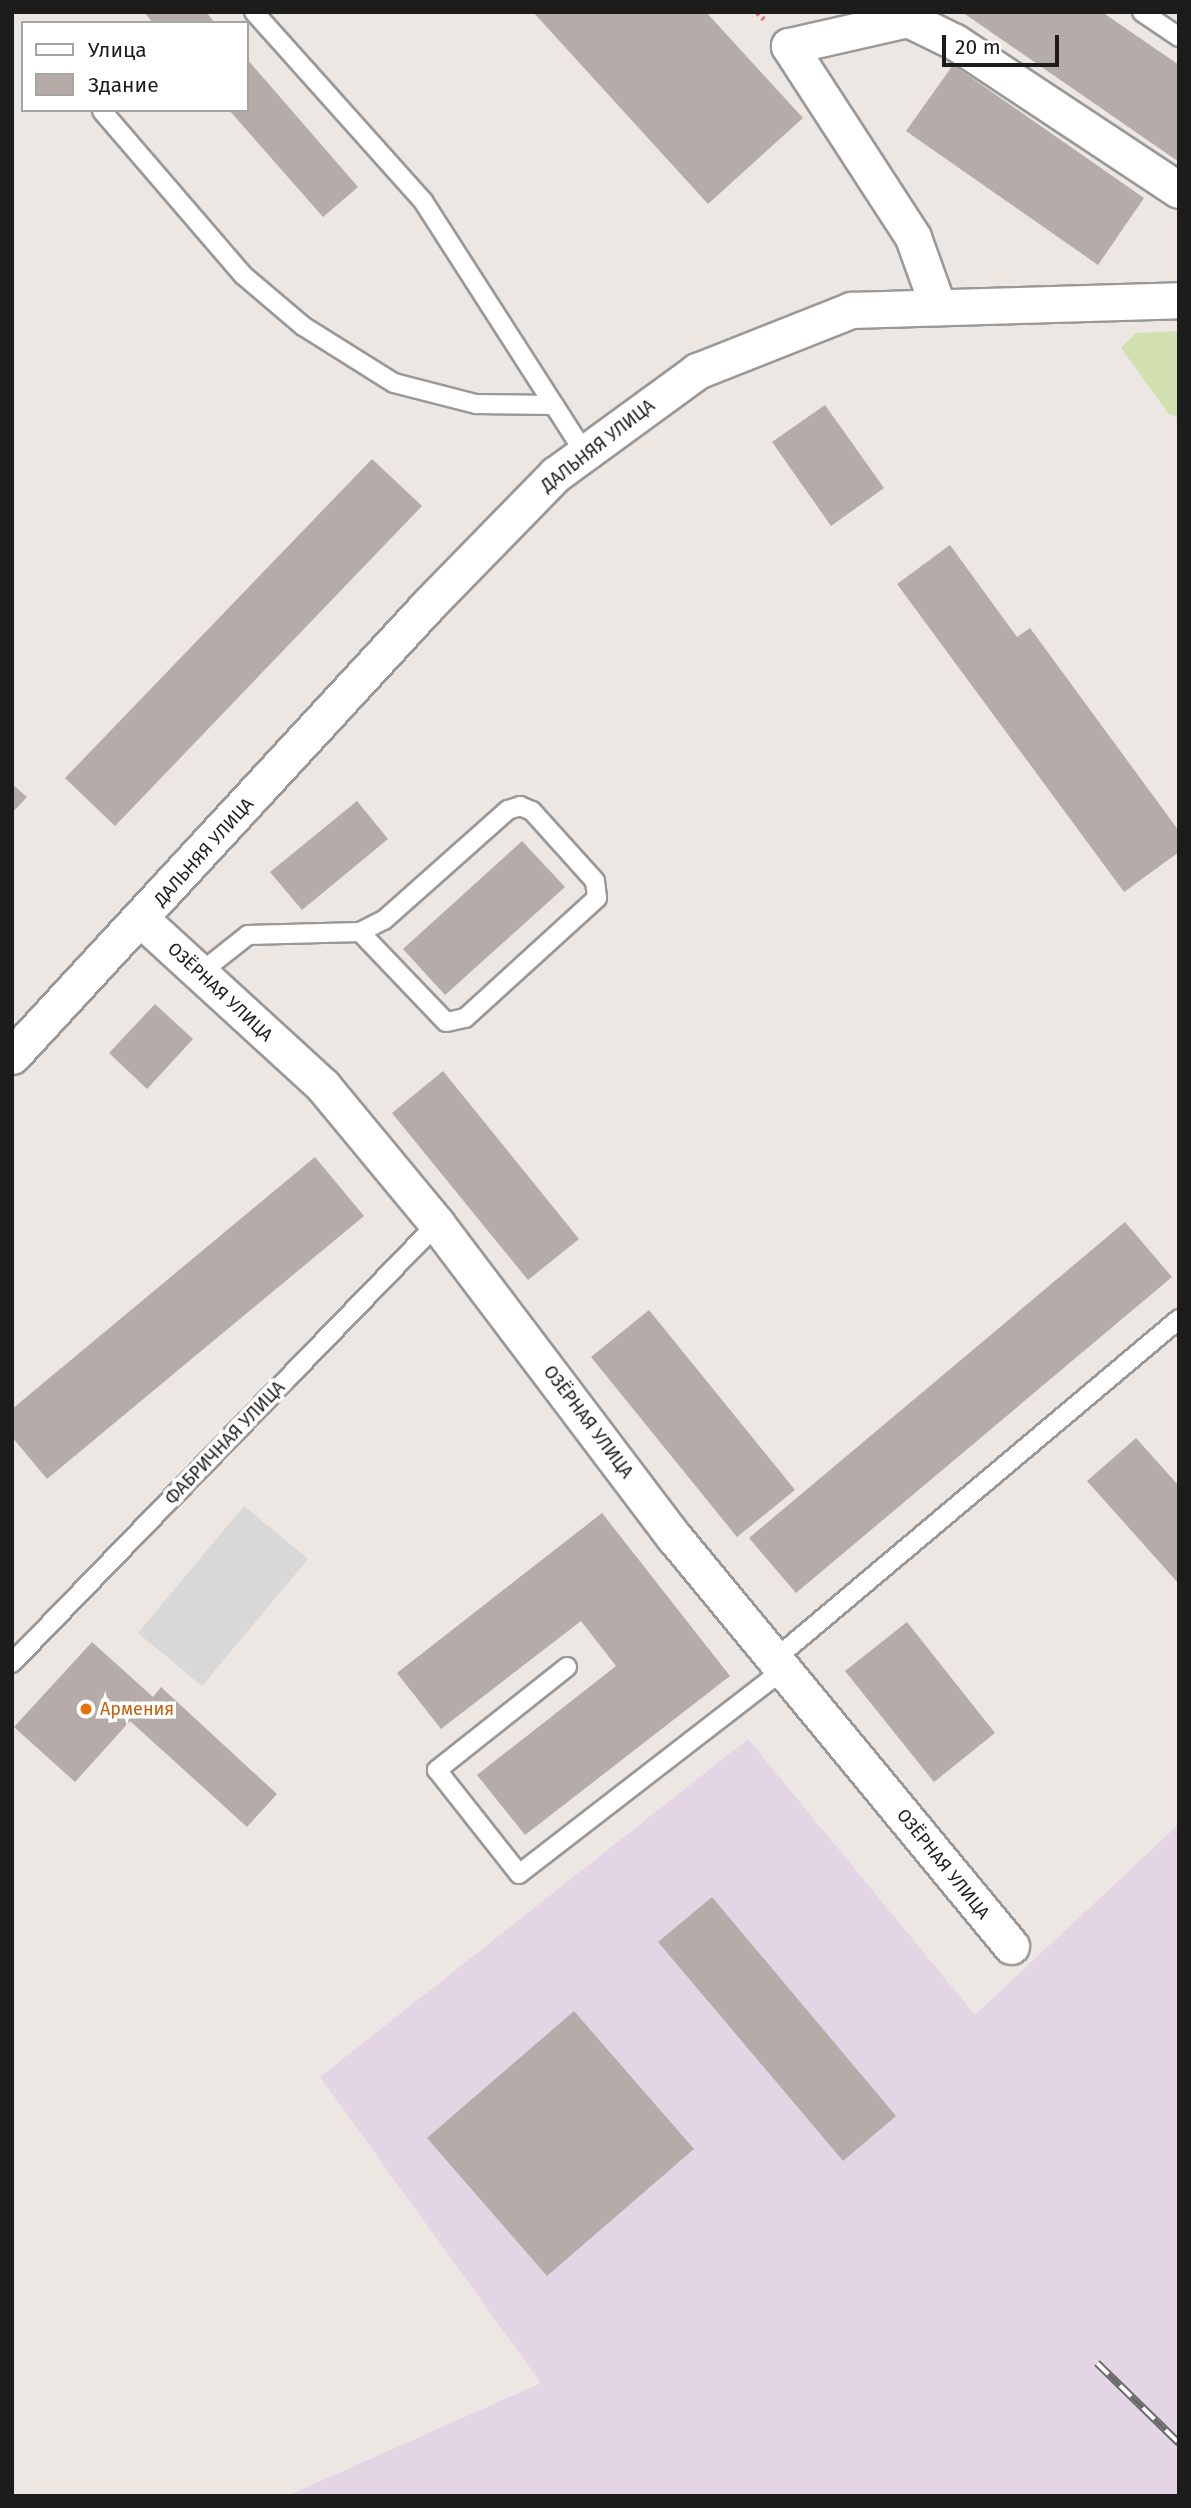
<!DOCTYPE html>
<meta charset="utf-8">
<style>
body{margin:0}
#map{position:relative;width:1191px;height:2508px;overflow:hidden;background:#ece7e3;font-family:"Fira Sans",sans-serif}
div>[style]{position:absolute}
[style*='--x']{left:calc(var(--x)*1px);top:calc(var(--y)*1px);width:calc(var(--w)*1px);rotate:calc(var(--a)*1deg)}
.industrial>*{inset:0;background:#e4d5e4}
.grass>*{inset:0;background:#d1e0ae}
.parking>*{inset:0;background:#d8d8d8}
.building>*{inset:0;background:#b5aca9}
.path>*{height:4.5px;margin-top:-2.25px;transform-origin:0;background:repeating-linear-gradient(90deg,#e77884 0 3.5px,transparent 0 7px)}
.roads{filter:drop-shadow(2px 0 #999) drop-shadow(-2px 0 #999) drop-shadow(0 2px #999) drop-shadow(0 -2px #999)}
.service>*{height:18px;margin:-9px;padding:0 9px;transform-origin:9px;border-radius:9px;background:#fff}
.minor>*{height:35px;margin:-17.5px;padding:0 17.5px;transform-origin:17.5px;border-radius:17.5px;background:#fff}
.rail>*{height:8px;margin-top:-4px;transform-origin:0;background:repeating-linear-gradient(90deg,#fff 0 16px,#6a6a6a 0 32px);box-sizing:border-box;border-block:2px solid #6a6a6a}
.dots>*{width:19px;height:19px;translate:-50% -50%;box-sizing:border-box;border:4px solid #fff;border-radius:50%}
span{translate:-50% -50%;white-space:nowrap;text-align:center;line-height:1.15;-webkit-text-stroke:7px #fff;paint-order:stroke}
.street-label{font-size:18px;color:#1c1c1c}
.food-label{font-size:18px;color:#c56008}
.left{translate:0 -50%;text-align:left}
.frame{position:absolute;inset:0;border:14px solid #1c1c1c;pointer-events:none}
.legend{position:absolute;left:21px;top:21px;width:228px;height:91px;box-sizing:border-box;background:#fff;border:2px solid #a4a4a4;margin:0;padding:9px 12px;list-style:none;font-size:21px;color:#1c1c1c}
.legend li{display:flex;align-items:center;gap:14px;height:35px}
.legend b{width:35px;border:2px solid #a4a4a4}
.scale{position:absolute;left:942px;top:35px;width:117px;height:32px;box-sizing:border-box;border:4px solid #1c1c1c;border-top:0;padding-left:9px;font-size:21px;line-height:24px;white-space:nowrap;color:#1c1c1c;-webkit-text-stroke:5px #fff;paint-order:stroke}
</style>
<div id="map">
<div class="industrial">
<i style="clip-path:polygon(748px 1739px,975px 2015px,1179px 1824px,1179px 2496px,287px 2496px,541px 2383px,320px 2077px)"></i>
</div>
<div class="grass">
<i style="clip-path:polygon(1179px 331px,1179px 419px,1168px 413px,1121px 348px,1136px 333px)"></i>
</div>
<div class="parking">
<i style="clip-path:polygon(244px 1506px,308px 1559px,202px 1686px,138px 1633px)"></i>
</div>
<div class="building">
<i style="clip-path:polygon(144px 12px,206px 12px,215px 23px,153px 23px)"></i>
<i style="clip-path:polygon(533px 12px,706px 12px,803px 118px,708px 204px)"></i>
<i style="clip-path:polygon(962px 12px,1102px 12px,1179px 65px,1179px 162px)"></i>
<i style="clip-path:polygon(247px 59px,358px 187px,323px 217px,229px 110px,247px 110px)"></i>
<i style="clip-path:polygon(953px 65px,1144px 198px,1098px 265px,906px 131px)"></i>
<i style="clip-path:polygon(825px 405px,884px 488px,831px 526px,772px 442px)"></i>
<i style="clip-path:polygon(372px 459px,422px 506px,115px 826px,65px 778px)"></i>
<i style="clip-path:polygon(950px 545px,1017px 637px,1030px 628px,1179px 831px,1179px 852px,1124px 892px,897px 584px)"></i>
<i style="clip-path:polygon(12px 784px,27px 797px,12px 813px)"></i>
<i style="clip-path:polygon(357px 801px,388px 839px,302px 910px,270px 872px)"></i>
<i style="clip-path:polygon(522px 841px,565px 887px,445px 995px,403px 949px)"></i>
<i style="clip-path:polygon(155px 1004px,193px 1039px,147px 1089px,109px 1053px)"></i>
<i style="clip-path:polygon(443px 1071px,579px 1239px,528px 1280px,392px 1113px)"></i>
<i style="clip-path:polygon(315px 1157px,364px 1216px,47px 1479px,12px 1437px,12px 1409px)"></i>
<i style="clip-path:polygon(1125px 1222px,1172px 1277px,796px 1593px,749px 1538px)"></i>
<i style="clip-path:polygon(649px 1310px,795px 1490px,737px 1537px,591px 1357px)"></i>
<i style="clip-path:polygon(1136px 1438px,1179px 1486px,1179px 1584px,1087px 1481px)"></i>
<i style="clip-path:polygon(602px 1513px,730px 1676px,525px 1835px,477px 1775px,616px 1666px,581px 1621px,441px 1729px,397px 1673px)"></i>
<i style="clip-path:polygon(907px 1622px,995px 1733px,934px 1782px,845px 1671px)"></i>
<i style="clip-path:polygon(92px 1642px,153px 1697px,161px 1687px,277px 1794px,247px 1827px,130px 1721px,75px 1782px,14px 1727px)"></i>
<i style="clip-path:polygon(712px 1897px,896px 2116px,843px 2161px,658px 1942px)"></i>
<i style="clip-path:polygon(574px 2011px,694px 2149px,547px 2276px,427px 2138px)"></i>
</div>
<div class="path">
<i style="--x:757;--y:12;--w:10;--a:45"></i>
</div>
<div class="roads">
<div class="service">
<i style="--x:254;--y:12;--w:254;--a:48.2"></i>
<i style="--x:423;--y:201;--w:300;--a:57.3"></i>
<i style="--x:1142;--y:12;--w:45;--a:34"></i>
<i style="--x:102;--y:111;--w:216;--a:49.3"></i>
<i style="--x:243;--y:275;--w:79;--a:40.4"></i>
<i style="--x:303;--y:326;--w:107;--a:32.1"></i>
<i style="--x:394;--y:383;--w:85;--a:14.4"></i>
<i style="--x:476;--y:404;--w:78;--a:0.7"></i>
<i style="--x:520;--y:806;--w:13;--a:23"></i>
<i style="--x:532;--y:811;--w:94;--a:48"></i>
<i style="--x:595;--y:881;--w:17;--a:83"></i>
<i style="--x:597;--y:898;--w:178;--a:137.7"></i>
<i style="--x:465;--y:1018;--w:19;--a:168"></i>
<i style="--x:446;--y:1022;--w:124;--a:-133.7"></i>
<i style="--x:360;--y:932;--w:27;--a:-27"></i>
<i style="--x:384;--y:920;--w:166;--a:-41.6"></i>
<i style="--x:508;--y:810;--w:13;--a:-18"></i>
<i style="--x:200;--y:973;--w:61;--a:-38.4"></i>
<i style="--x:248;--y:935;--w:112;--a:-1.5"></i>
<i style="--x:775;--y:1659;--w:528;--a:-40.08"></i>
<i style="--x:12;--y:1663;--w:611;--a:-45.93"></i>
<i style="--x:567;--y:1667;--w:166;--a:141.6"></i>
<i style="--x:437;--y:1770;--w:132;--a:51.7"></i>
<i style="--x:519;--y:1874;--w:335;--a:-37.7"></i>
</div>
<div class="minor">
<i style="--x:938;--y:307;--w:74;--a:-109.7"></i>
<i style="--x:913;--y:237;--w:228;--a:-123"></i>
<i style="--x:789;--y:46;--w:122;--a:-12.8"></i>
<i style="--x:908;--y:19;--w:52;--a:26.1"></i>
<i style="--x:955;--y:42;--w:268;--a:33.5"></i>
<i style="--x:142;--y:920;--w:246;--a:42.5"></i>
<i style="--x:323;--y:1086;--w:179;--a:50.4"></i>
<i style="--x:437;--y:1224;--w:393;--a:52.9"></i>
<i style="--x:674;--y:1537;--w:530;--a:50.51"></i>
<i style="--x:12;--y:1056;--w:616;--a:-47.3"></i>
<i style="--x:430;--y:603;--w:180;--a:-45.7"></i>
<i style="--x:556;--y:474;--w:175;--a:-36.1"></i>
<i style="--x:697;--y:371;--w:166;--a:-21.6"></i>
<i style="--x:851;--y:310;--w:328;--a:-1.7"></i>
</div>
</div>
<div class="rail">
<i style="--x:1097;--y:2363;--w:115;--a:44.3"></i>
</div>
<div class="dots">
<i style="left:86px;top:1709px;background:#e8710a"></i>
</div>
<div class="street-label">
<span style="left:598px;top:446px;rotate:-38deg">ДАЛЬНЯЯ УЛИЦА</span>
<span style="left:204px;top:852px;rotate:-48deg">ДАЛЬНЯЯ УЛИЦА</span>
<span style="left:220px;top:992px;rotate:43deg">ОЗЁРНАЯ УЛИЦА</span>
<span style="left:588px;top:1422px;rotate:53deg">ОЗЁРНАЯ УЛИЦА</span>
<span style="left:225px;top:1443px;rotate:-46deg">ФАБРИЧНАЯ УЛИЦА</span>
<span style="left:943px;top:1864px;rotate:51deg">ОЗЁРНАЯ УЛИЦА</span>
</div>
<div class="food-label">
<span class="left" style="left:100px;top:1709px">Армения</span>
</div>
<div class="frame"></div>
<ul class="legend">
<li><b style="height:9px;background:#fff"></b>Улица</li>
<li><b style="height:19px;background:#b5aca9"></b>Здание</li>
</ul>
<div class="scale">20 m</div>
</div>
